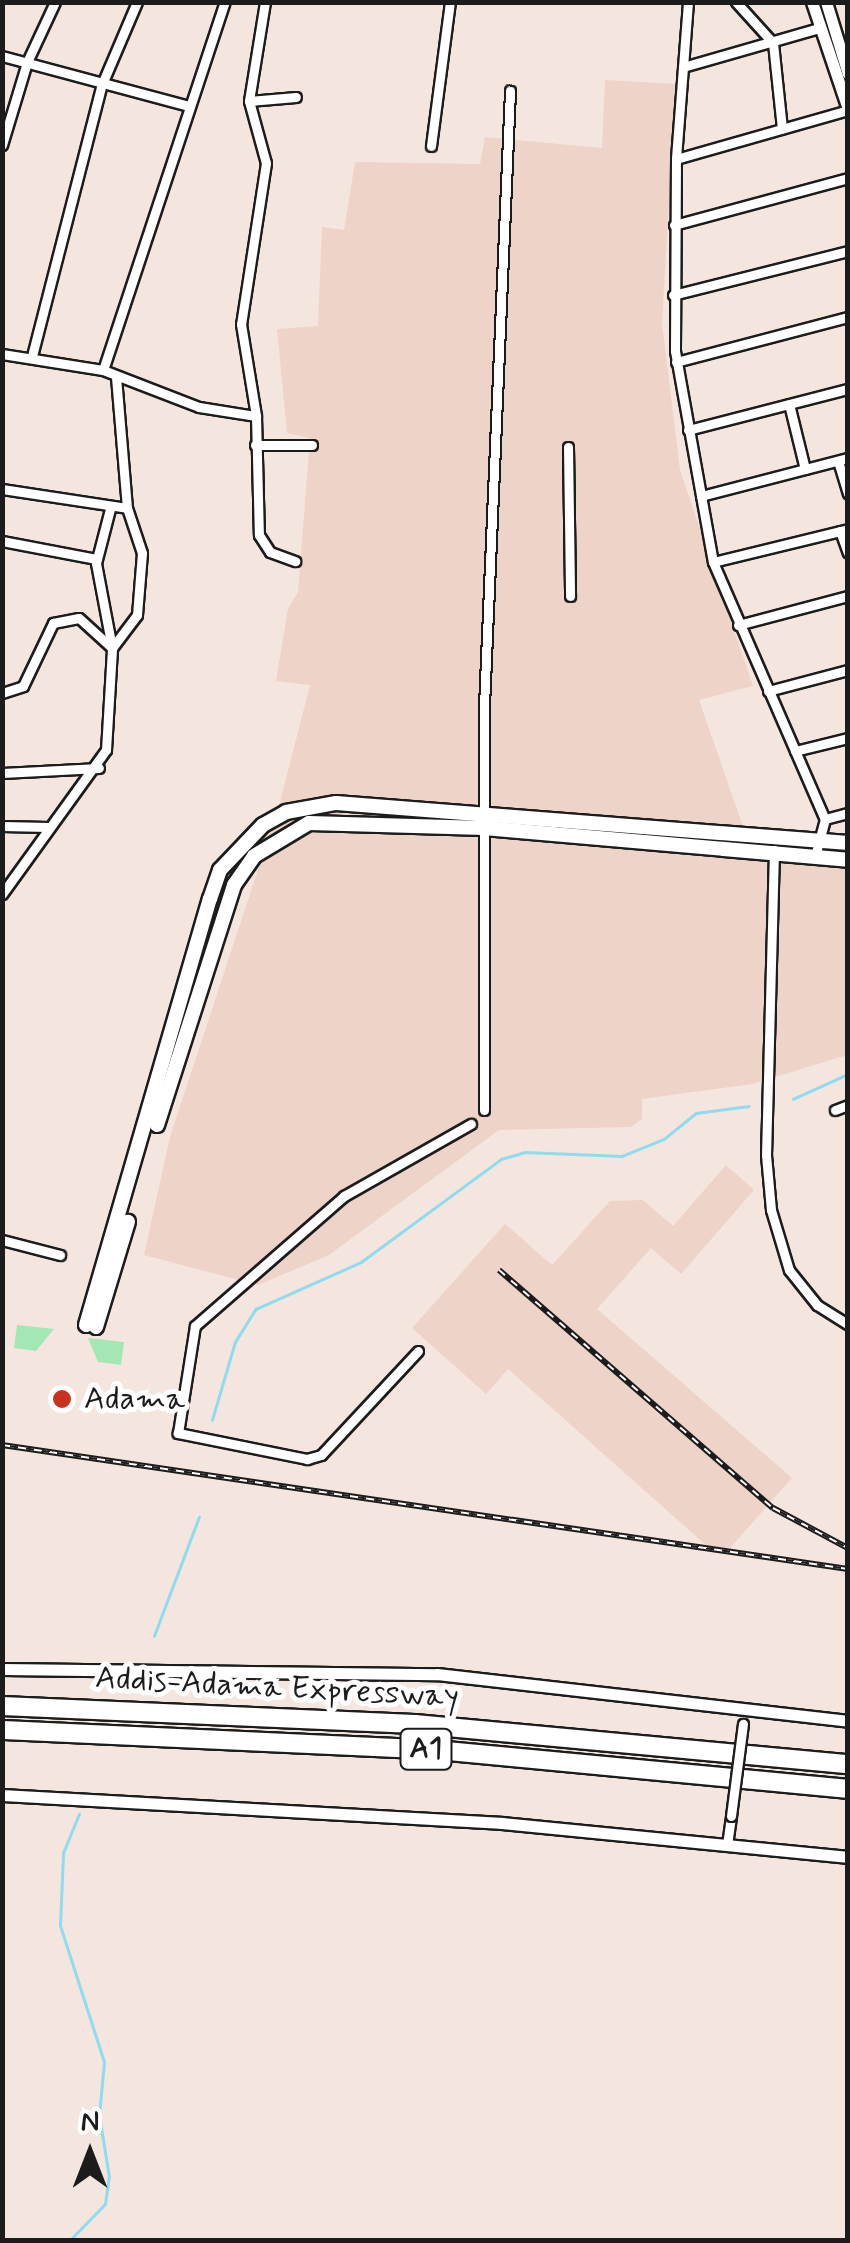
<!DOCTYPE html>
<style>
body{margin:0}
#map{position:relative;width:850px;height:2243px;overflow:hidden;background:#f5e5df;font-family:Mynerve,sans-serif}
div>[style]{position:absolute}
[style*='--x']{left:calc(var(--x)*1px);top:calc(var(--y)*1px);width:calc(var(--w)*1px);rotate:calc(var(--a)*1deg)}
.built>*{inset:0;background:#eed3c9}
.green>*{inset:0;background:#a3e8b4}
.stream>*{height:2.5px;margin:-1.25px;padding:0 1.25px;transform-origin:1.25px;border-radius:1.25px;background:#8edced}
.roads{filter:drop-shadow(2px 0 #1c1c1c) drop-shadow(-2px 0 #1c1c1c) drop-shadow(0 2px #1c1c1c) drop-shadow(0 -2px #1c1c1c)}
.minor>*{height:9px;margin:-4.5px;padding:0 4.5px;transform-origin:4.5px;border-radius:4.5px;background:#fff}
.tertiary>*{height:11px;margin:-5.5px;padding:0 5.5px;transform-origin:5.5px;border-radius:5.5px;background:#fff}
.secondary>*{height:14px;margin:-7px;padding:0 7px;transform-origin:7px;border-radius:7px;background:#fff}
.motorway>*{height:18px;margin:-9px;padding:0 9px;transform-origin:9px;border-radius:9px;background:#fff}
.rail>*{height:6px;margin-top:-3px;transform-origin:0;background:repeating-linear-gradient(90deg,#fff 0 8px,#1c1c1c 0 16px);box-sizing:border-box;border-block:2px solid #1c1c1c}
.bridges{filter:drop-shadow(2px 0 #1c1c1c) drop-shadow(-2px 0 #1c1c1c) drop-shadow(0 2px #1c1c1c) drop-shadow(0 -2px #1c1c1c)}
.minor-bridge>*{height:9px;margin:-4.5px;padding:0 4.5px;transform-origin:4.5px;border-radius:4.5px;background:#fff}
.dots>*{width:28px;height:28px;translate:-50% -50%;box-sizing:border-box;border:5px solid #fff;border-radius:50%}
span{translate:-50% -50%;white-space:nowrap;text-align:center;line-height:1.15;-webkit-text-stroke:10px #fff;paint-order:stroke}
.shield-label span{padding:2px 8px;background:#fff;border:2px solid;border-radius:8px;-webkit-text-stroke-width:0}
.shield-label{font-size:30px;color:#1c1c1c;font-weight:700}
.poi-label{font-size:32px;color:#1c1c1c}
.left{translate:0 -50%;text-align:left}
.street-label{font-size:32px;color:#1c1c1c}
.frame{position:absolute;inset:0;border:5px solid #1c1c1c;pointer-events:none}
.north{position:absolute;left:40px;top:2103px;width:100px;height:100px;-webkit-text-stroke:8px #fff;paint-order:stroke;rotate:0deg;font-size:28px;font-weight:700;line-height:40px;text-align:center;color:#1c1c1c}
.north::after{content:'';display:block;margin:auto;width:35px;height:45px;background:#1c1c1c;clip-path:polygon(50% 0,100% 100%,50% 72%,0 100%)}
</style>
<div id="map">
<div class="built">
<i style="clip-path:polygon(605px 80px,676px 84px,662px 323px,680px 470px,753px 686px,699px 700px,755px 861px,847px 867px,847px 1055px,752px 1084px,642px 1099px,642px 1119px,631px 1127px,499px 1130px,329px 1255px,258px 1285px,144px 1255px,170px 1137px,279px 806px,310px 685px,276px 681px,288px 609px,298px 592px,310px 438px,287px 433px,277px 329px,318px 326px,322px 227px,344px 230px,355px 162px,480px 164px,485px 137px,602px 148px)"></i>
<i style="clip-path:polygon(726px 1165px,754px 1190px,681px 1274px,651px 1248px,597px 1309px,792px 1478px,730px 1548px,707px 1546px,508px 1369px,486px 1394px,412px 1328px,505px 1224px,552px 1265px,610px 1201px,643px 1200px,673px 1226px)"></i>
</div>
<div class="green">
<i style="clip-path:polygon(17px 1325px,54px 1329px,36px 1351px,14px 1348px)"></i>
<i style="clip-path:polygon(88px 1338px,124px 1342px,121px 1365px,98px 1362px)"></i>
</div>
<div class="stream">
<i style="--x:793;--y:1099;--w:60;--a:-24.4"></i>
<i style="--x:212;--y:1420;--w:81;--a:-73.6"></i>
<i style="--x:235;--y:1342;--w:39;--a:-58"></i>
<i style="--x:256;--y:1309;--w:115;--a:-24.1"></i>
<i style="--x:361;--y:1262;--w:174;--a:-36.3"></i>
<i style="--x:501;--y:1159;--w:25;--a:-16"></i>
<i style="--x:525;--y:1152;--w:97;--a:2.4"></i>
<i style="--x:622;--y:1156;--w:45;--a:-22"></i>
<i style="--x:664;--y:1139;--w:41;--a:-39.1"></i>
<i style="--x:696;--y:1113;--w:53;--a:-7.5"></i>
<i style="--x:154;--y:1636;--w:127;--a:-69.3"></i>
<i style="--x:70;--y:2240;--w:50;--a:-45.8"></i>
<i style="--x:105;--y:2204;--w:27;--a:-82"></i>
<i style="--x:109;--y:2177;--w:63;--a:-99.2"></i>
<i style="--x:99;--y:2115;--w:53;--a:-84.6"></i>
<i style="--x:104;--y:2062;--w:143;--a:-107.9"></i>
<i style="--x:60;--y:1926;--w:73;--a:-87.6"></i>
<i style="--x:63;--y:1853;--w:42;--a:-67.7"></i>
</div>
<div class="roads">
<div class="minor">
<i style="--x:265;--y:2;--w:100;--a:99.2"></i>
<i style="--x:249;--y:101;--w:64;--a:74.7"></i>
<i style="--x:266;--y:163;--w:163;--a:98.8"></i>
<i style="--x:241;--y:324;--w:93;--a:80.7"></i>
<i style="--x:256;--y:416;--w:119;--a:88.6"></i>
<i style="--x:259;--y:535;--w:20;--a:57"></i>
<i style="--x:270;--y:552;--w:27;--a:20"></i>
<i style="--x:688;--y:2;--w:157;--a:94.4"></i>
<i style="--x:676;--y:159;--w:192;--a:90.3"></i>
<i style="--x:675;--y:351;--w:214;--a:79.8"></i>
<i style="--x:713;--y:562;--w:280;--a:66.5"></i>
<i style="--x:825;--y:819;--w:39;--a:105"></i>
<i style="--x:736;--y:2;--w:55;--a:47.9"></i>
<i style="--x:773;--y:43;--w:86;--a:84"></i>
<i style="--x:2;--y:56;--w:193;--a:15"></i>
<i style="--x:683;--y:67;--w:141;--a:-16"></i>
<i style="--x:249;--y:101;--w:47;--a:-4.9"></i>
<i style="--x:2;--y:145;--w:87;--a:-73.2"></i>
<i style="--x:27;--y:62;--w:66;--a:-65"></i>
<i style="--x:431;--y:146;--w:145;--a:-82.5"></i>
<i style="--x:676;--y:159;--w:179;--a:-15.9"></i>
<i style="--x:674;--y:225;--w:180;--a:-15.1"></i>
<i style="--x:673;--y:295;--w:180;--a:-14.1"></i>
<i style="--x:2;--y:354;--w:102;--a:9"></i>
<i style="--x:103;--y:370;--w:103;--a:21.1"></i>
<i style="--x:199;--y:407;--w:58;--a:9"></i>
<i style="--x:32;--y:356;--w:281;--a:-75.6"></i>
<i style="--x:102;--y:84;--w:89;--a:-66.9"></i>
<i style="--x:676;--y:362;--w:178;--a:-14.7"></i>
<i style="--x:103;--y:370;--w:388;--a:-71.7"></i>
<i style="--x:789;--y:404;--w:67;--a:76.2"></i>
<i style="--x:688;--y:430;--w:165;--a:-14.4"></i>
<i style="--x:255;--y:445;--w:57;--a:0"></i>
<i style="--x:568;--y:447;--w:149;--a:89.2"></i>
<i style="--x:838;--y:461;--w:34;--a:73"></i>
<i style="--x:2;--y:489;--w:126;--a:8.6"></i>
<i style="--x:701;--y:496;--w:152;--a:-14.5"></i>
<i style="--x:840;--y:531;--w:23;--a:70"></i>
<i style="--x:2;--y:541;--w:96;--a:10.8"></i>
<i style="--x:713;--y:562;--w:139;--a:-13.7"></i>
<i style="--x:738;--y:625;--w:114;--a:-14.8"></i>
<i style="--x:768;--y:691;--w:83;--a:-14.7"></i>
<i style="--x:2;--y:693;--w:22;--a:-18"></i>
<i style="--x:23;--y:686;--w:70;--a:-64.5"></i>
<i style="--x:53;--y:623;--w:26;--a:-11"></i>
<i style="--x:79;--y:618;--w:45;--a:42.3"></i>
<i style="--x:112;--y:648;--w:41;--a:-52.9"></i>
<i style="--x:137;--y:615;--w:62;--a:-85.4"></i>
<i style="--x:142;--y:553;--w:47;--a:-108.4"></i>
<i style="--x:127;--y:508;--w:131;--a:-94.8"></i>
<i style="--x:795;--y:751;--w:55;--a:-13.8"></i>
<i style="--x:2;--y:773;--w:97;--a:-3"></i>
<i style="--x:825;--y:819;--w:24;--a:-15"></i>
<i style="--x:2;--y:826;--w:46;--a:1.2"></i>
<i style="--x:774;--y:850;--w:305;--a:91.5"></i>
<i style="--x:766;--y:1155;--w:55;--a:84.8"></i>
<i style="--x:771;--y:1210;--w:63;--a:73.3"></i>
<i style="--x:789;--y:1270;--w:45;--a:51.3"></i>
<i style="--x:817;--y:1305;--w:36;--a:32"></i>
<i style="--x:2;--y:894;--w:178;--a:-54.2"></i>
<i style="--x:106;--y:750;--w:102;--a:-86.6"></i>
<i style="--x:112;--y:648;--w:86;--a:-100.7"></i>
<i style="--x:96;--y:563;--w:56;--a:-75.5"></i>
<i style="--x:484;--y:1110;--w:404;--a:-90"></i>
<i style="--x:484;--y:706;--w:616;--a:-87.58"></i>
<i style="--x:835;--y:1110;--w:14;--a:-21"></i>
<i style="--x:2;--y:1240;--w:60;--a:14.5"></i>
<i style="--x:418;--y:1351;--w:142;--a:133"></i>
<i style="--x:321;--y:1455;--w:15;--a:164"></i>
<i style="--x:307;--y:1459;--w:132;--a:-168.6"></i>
<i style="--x:178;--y:1433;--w:108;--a:-81"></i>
<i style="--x:195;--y:1326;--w:198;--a:-41.1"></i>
<i style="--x:344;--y:1196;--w:146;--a:-29.6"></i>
<i style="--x:727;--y:1845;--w:29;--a:-82"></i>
</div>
<div class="tertiary">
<i style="--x:812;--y:2;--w:113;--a:71.4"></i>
<i style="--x:826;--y:2;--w:75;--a:73"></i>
<i style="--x:2;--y:1669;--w:435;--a:0.7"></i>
<i style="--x:437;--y:1674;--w:414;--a:6.5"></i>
<i style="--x:2;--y:1795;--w:501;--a:3.21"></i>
<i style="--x:502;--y:1823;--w:348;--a:5.6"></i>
</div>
<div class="secondary">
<i style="--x:157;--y:1125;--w:252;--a:-72.2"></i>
<i style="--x:234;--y:885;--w:35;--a:-55"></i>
<i style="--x:254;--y:856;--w:64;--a:-31"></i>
<i style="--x:309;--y:823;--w:175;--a:1.6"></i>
<i style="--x:484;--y:828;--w:365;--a:5"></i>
<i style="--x:86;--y:1325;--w:444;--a:-73.8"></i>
<i style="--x:210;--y:899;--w:31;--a:-71"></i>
<i style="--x:220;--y:870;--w:62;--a:-46.3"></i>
<i style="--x:263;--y:825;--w:26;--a:-29"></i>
<i style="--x:286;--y:812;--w:51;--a:-10.2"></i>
<i style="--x:336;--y:803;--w:514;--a:4.47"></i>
<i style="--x:96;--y:1327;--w:110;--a:-73.1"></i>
</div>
<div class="motorway">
<i style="--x:2;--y:1706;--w:413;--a:2.5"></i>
<i style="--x:415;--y:1724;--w:435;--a:5.3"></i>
<i style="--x:2;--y:1730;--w:424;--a:2.6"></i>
<i style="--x:426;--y:1749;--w:424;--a:5.4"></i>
</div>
</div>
<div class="rail">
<i style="--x:499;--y:1270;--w:363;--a:41"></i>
<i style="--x:773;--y:1508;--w:85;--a:28.1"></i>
<i style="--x:2;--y:1445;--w:855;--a:8.34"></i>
</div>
<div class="bridges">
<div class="minor-bridge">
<i style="--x:731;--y:1816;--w:93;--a:-82.6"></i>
</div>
</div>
<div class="dots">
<i style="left:62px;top:1399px;background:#c8321e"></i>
</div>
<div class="shield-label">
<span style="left:426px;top:1749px">A1</span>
</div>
<div class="poi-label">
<span class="left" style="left:84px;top:1399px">Adama</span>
</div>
<div class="street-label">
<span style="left:277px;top:1688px;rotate:3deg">Addis-Adama Expressway</span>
</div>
<div class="frame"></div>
<div class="north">N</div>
</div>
